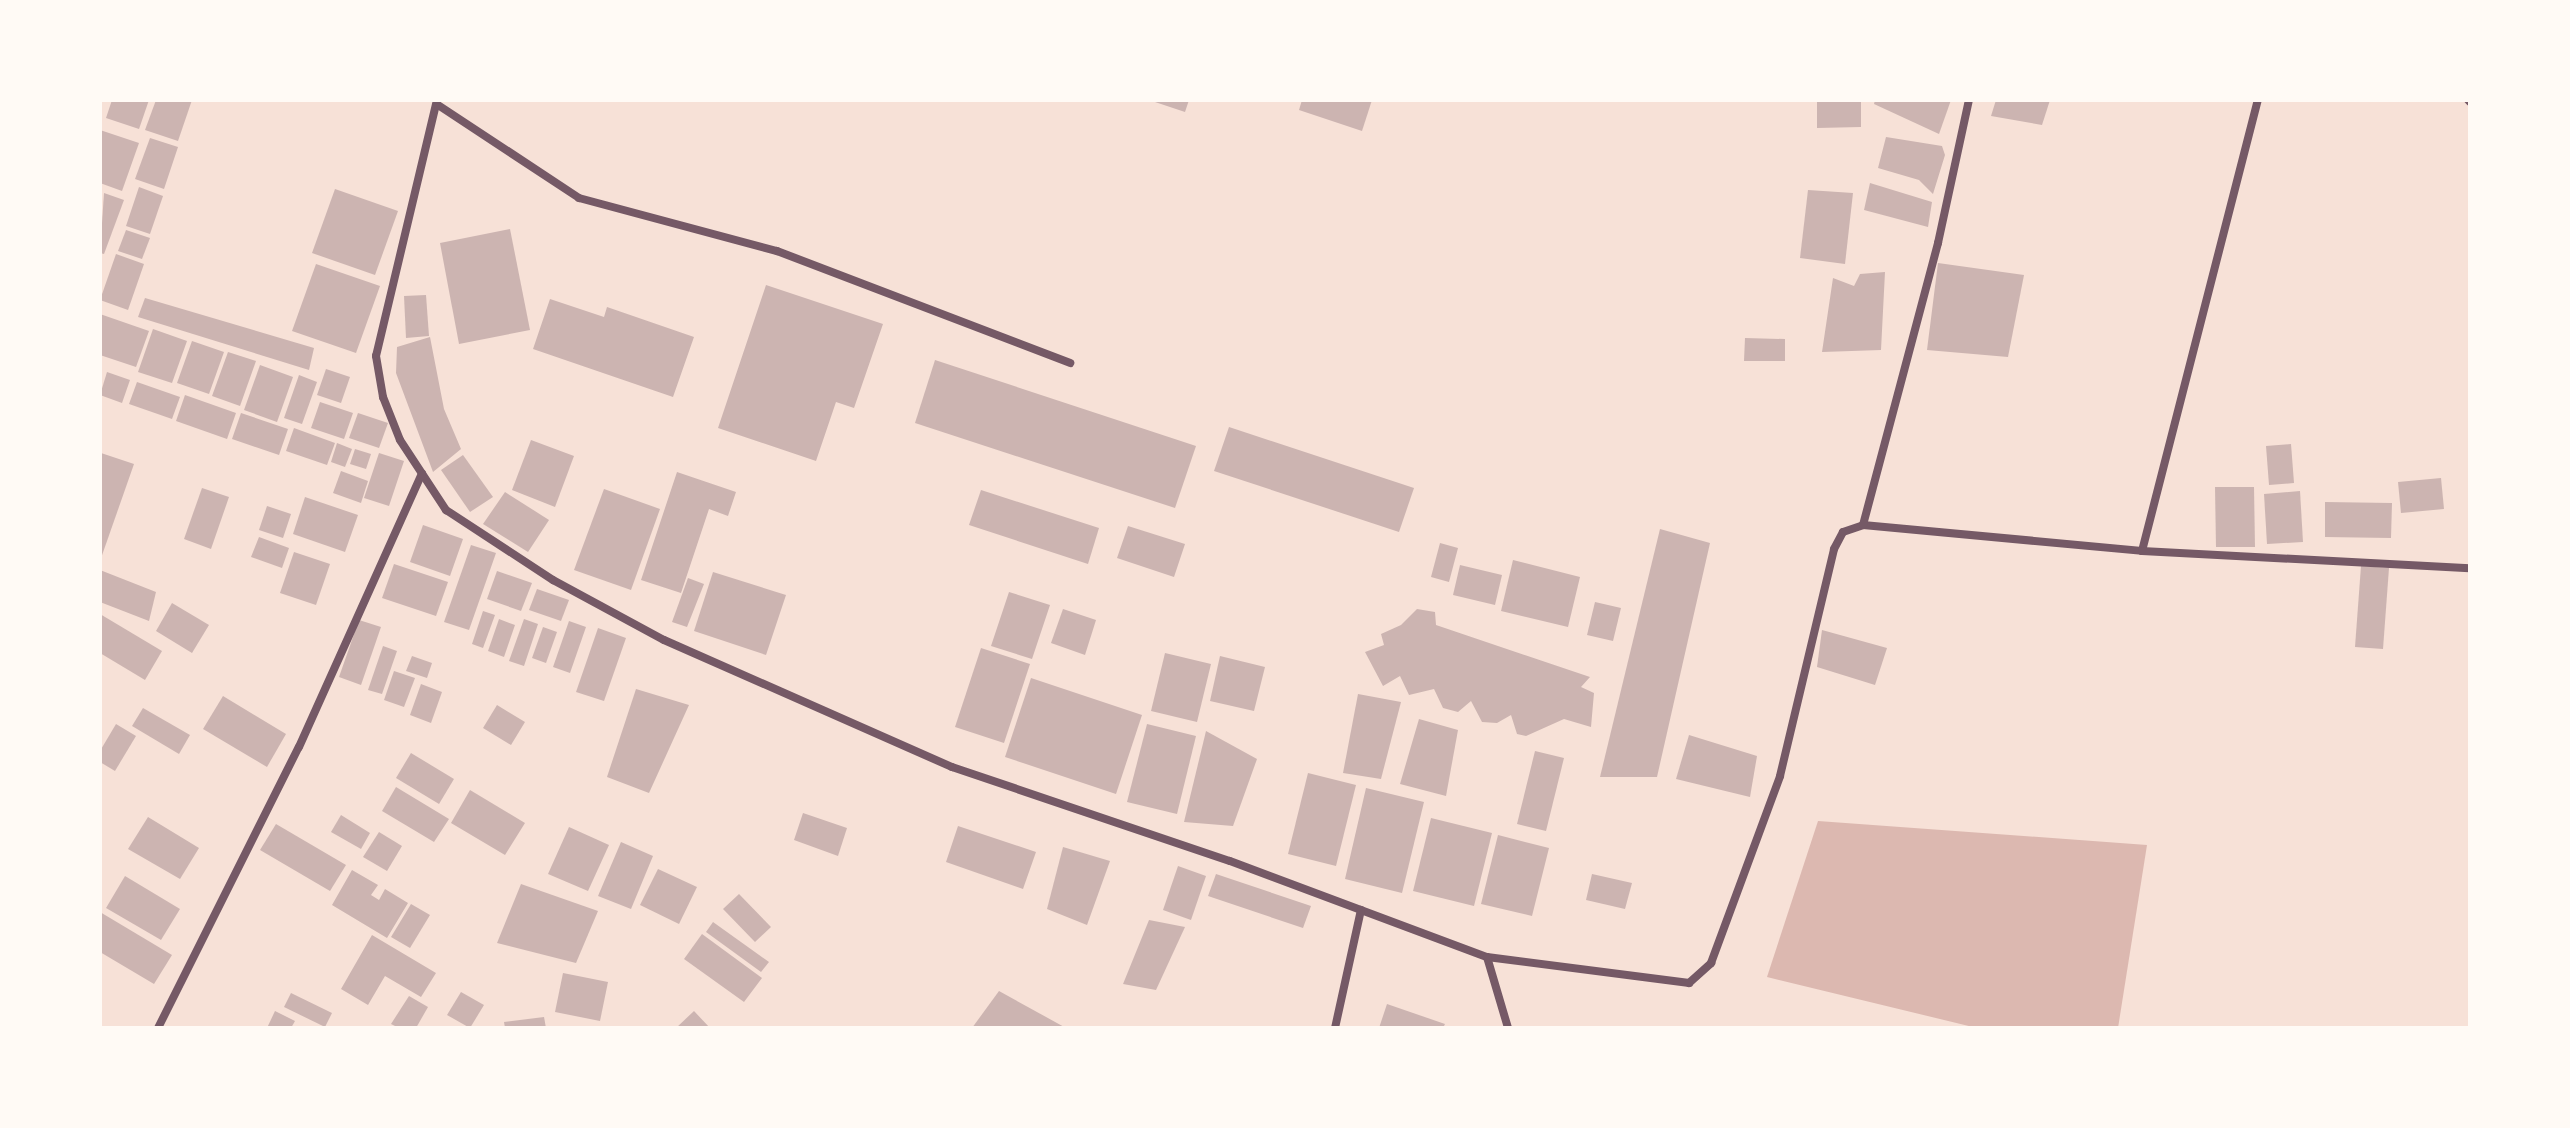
<!DOCTYPE html>
<style>
body{margin:0}
#map{position:relative;width:2570px;height:1128px;overflow:hidden;background:#f7e1d7;font-family:Signika,sans-serif}
div>[style]{position:absolute}
[style*='--x']{left:calc(var(--x)*1px);top:calc(var(--y)*1px);width:calc(var(--w)*1px);rotate:calc(var(--a)*1deg)}
.water>*{inset:0;background:#dcb8b0}
.building>*{inset:0;background:#ccb4b1}
.minor>*{height:8px;margin:-4px;padding:0 4px;transform-origin:4px;border-radius:4px;background:#755966}
span{translate:-50% -50%;white-space:nowrap;text-align:center;line-height:1.15;-webkit-text-stroke:6px #fffaf5;paint-order:stroke}
.frame{position:absolute;inset:0;border:102px solid #fffaf5;pointer-events:none}
</style>
<div id="map">
<div class="water">
<i style="clip-path:polygon(1818px 821px,2147px 845px,2118px 1028px,1977px 1028px,1767px 977px)"></i>
</div>
<div class="building">
<i style="clip-path:polygon(112px 100px,149px 100px,139px 129px,106px 118px)"></i>
<i style="clip-path:polygon(156px 100px,192px 100px,178px 141px,145px 130px)"></i>
<i style="clip-path:polygon(1149px 100px,1189px 100px,1185px 112px)"></i>
<i style="clip-path:polygon(1302px 100px,1372px 100px,1362px 131px,1299px 110px)"></i>
<i style="clip-path:polygon(1817px 100px,1861px 100px,1861px 127px,1817px 128px)"></i>
<i style="clip-path:polygon(1875px 100px,1951px 100px,1939px 134px,1874px 104px)"></i>
<i style="clip-path:polygon(1996px 100px,2050px 100px,2042px 125px,1991px 116px)"></i>
<i style="clip-path:polygon(100px 130px,139px 143px,122px 191px,100px 183px)"></i>
<i style="clip-path:polygon(1886px 137px,1942px 146px,1945px 155px,1933px 194px,1919px 180px,1878px 168px)"></i>
<i style="clip-path:polygon(150px 138px,178px 147px,164px 189px,135px 179px)"></i>
<i style="clip-path:polygon(1870px 183px,1932px 202px,1928px 227px,1864px 210px)"></i>
<i style="clip-path:polygon(139px 187px,163px 196px,150px 234px,126px 226px)"></i>
<i style="clip-path:polygon(335px 189px,398px 211px,375px 275px,312px 253px)"></i>
<i style="clip-path:polygon(1808px 190px,1853px 193px,1845px 264px,1800px 258px)"></i>
<i style="clip-path:polygon(104px 193px,124px 200px,104px 254px,100px 253px)"></i>
<i style="clip-path:polygon(510px 229px,530px 330px,459px 344px,440px 243px)"></i>
<i style="clip-path:polygon(126px 230px,150px 238px,142px 259px,118px 251px)"></i>
<i style="clip-path:polygon(116px 254px,144px 264px,128px 310px,100px 300px)"></i>
<i style="clip-path:polygon(1938px 263px,2024px 275px,2008px 357px,1927px 350px)"></i>
<i style="clip-path:polygon(316px 264px,380px 286px,356px 353px,292px 331px)"></i>
<i style="clip-path:polygon(1885px 272px,1881px 350px,1822px 352px,1833px 278px,1854px 286px,1860px 274px)"></i>
<i style="clip-path:polygon(766px 285px,883px 324px,854px 408px,836px 402px,816px 461px,718px 428px)"></i>
<i style="clip-path:polygon(426px 295px,429px 336px,406px 338px,404px 296px)"></i>
<i style="clip-path:polygon(145px 298px,314px 348px,309px 370px,138px 317px)"></i>
<i style="clip-path:polygon(550px 299px,604px 317px,607px 307px,694px 337px,673px 397px,533px 349px)"></i>
<i style="clip-path:polygon(100px 314px,149px 331px,136px 367px,100px 355px)"></i>
<i style="clip-path:polygon(153px 329px,187px 341px,172px 383px,138px 372px)"></i>
<i style="clip-path:polygon(430px 337px,444px 409px,461px 449px,433px 472px,396px 373px,397px 347px)"></i>
<i style="clip-path:polygon(1745px 338px,1785px 339px,1785px 361px,1744px 361px)"></i>
<i style="clip-path:polygon(192px 341px,224px 352px,209px 394px,177px 383px)"></i>
<i style="clip-path:polygon(228px 352px,256px 361px,240px 406px,212px 396px)"></i>
<i style="clip-path:polygon(935px 360px,1196px 446px,1175px 508px,915px 423px)"></i>
<i style="clip-path:polygon(260px 365px,293px 377px,277px 422px,244px 410px)"></i>
<i style="clip-path:polygon(326px 369px,350px 377px,341px 403px,317px 395px)"></i>
<i style="clip-path:polygon(107px 372px,130px 380px,122px 403px,100px 395px)"></i>
<i style="clip-path:polygon(299px 375px,317px 382px,302px 424px,284px 418px)"></i>
<i style="clip-path:polygon(137px 382px,180px 397px,172px 419px,129px 404px)"></i>
<i style="clip-path:polygon(185px 395px,236px 413px,227px 439px,176px 421px)"></i>
<i style="clip-path:polygon(320px 402px,353px 413px,344px 439px,311px 428px)"></i>
<i style="clip-path:polygon(241px 413px,288px 429px,279px 455px,232px 439px)"></i>
<i style="clip-path:polygon(358px 413px,388px 423px,379px 448px,349px 438px)"></i>
<i style="clip-path:polygon(1229px 427px,1414px 488px,1399px 532px,1214px 471px)"></i>
<i style="clip-path:polygon(294px 428px,335px 443px,327px 465px,286px 451px)"></i>
<i style="clip-path:polygon(531px 440px,574px 456px,555px 507px,512px 490px)"></i>
<i style="clip-path:polygon(337px 443px,352px 449px,345px 467px,331px 462px)"></i>
<i style="clip-path:polygon(2291px 444px,2294px 483px,2269px 485px,2266px 446px)"></i>
<i style="clip-path:polygon(355px 449px,371px 454px,366px 469px,350px 464px)"></i>
<i style="clip-path:polygon(101px 453px,134px 464px,100px 561px,100px 456px)"></i>
<i style="clip-path:polygon(379px 453px,404px 461px,389px 506px,364px 498px)"></i>
<i style="clip-path:polygon(463px 455px,493px 497px,470px 512px,441px 470px)"></i>
<i style="clip-path:polygon(341px 471px,368px 481px,361px 503px,333px 493px)"></i>
<i style="clip-path:polygon(677px 472px,736px 492px,728px 516px,709px 509px,681px 593px,641px 580px)"></i>
<i style="clip-path:polygon(2441px 478px,2444px 509px,2401px 513px,2398px 482px)"></i>
<i style="clip-path:polygon(2215px 487px,2254px 487px,2255px 547px,2216px 547px)"></i>
<i style="clip-path:polygon(202px 488px,229px 497px,211px 549px,184px 539px)"></i>
<i style="clip-path:polygon(604px 489px,660px 509px,631px 590px,574px 570px)"></i>
<i style="clip-path:polygon(981px 490px,1099px 528px,1088px 564px,969px 525px)"></i>
<i style="clip-path:polygon(2300px 491px,2303px 542px,2267px 544px,2264px 494px)"></i>
<i style="clip-path:polygon(505px 492px,549px 520px,528px 552px,483px 524px)"></i>
<i style="clip-path:polygon(305px 497px,358px 515px,345px 552px,293px 534px)"></i>
<i style="clip-path:polygon(2325px 502px,2392px 503px,2391px 538px,2325px 537px)"></i>
<i style="clip-path:polygon(267px 506px,291px 514px,283px 538px,259px 530px)"></i>
<i style="clip-path:polygon(423px 525px,463px 539px,450px 576px,410px 562px)"></i>
<i style="clip-path:polygon(1128px 526px,1185px 544px,1174px 577px,1117px 558px)"></i>
<i style="clip-path:polygon(1660px 529px,1710px 543px,1657px 777px,1600px 777px)"></i>
<i style="clip-path:polygon(259px 537px,289px 548px,282px 568px,251px 557px)"></i>
<i style="clip-path:polygon(1440px 543px,1458px 548px,1449px 582px,1431px 577px)"></i>
<i style="clip-path:polygon(471px 545px,496px 553px,469px 630px,444px 622px)"></i>
<i style="clip-path:polygon(294px 552px,330px 564px,316px 605px,280px 593px)"></i>
<i style="clip-path:polygon(1513px 560px,1580px 577px,1568px 627px,1501px 611px)"></i>
<i style="clip-path:polygon(394px 564px,448px 582px,436px 616px,382px 598px)"></i>
<i style="clip-path:polygon(1460px 565px,1502px 575px,1495px 605px,1453px 595px)"></i>
<i style="clip-path:polygon(2361px 566px,2389px 568px,2383px 649px,2355px 647px)"></i>
<i style="clip-path:polygon(100px 570px,156px 592px,149px 621px,100px 602px)"></i>
<i style="clip-path:polygon(497px 571px,532px 583px,521px 611px,487px 599px)"></i>
<i style="clip-path:polygon(713px 572px,786px 595px,766px 655px,694px 631px)"></i>
<i style="clip-path:polygon(688px 578px,704px 584px,687px 627px,672px 622px)"></i>
<i style="clip-path:polygon(537px 589px,569px 600px,561px 621px,529px 610px)"></i>
<i style="clip-path:polygon(1009px 592px,1050px 605px,1032px 659px,991px 646px)"></i>
<i style="clip-path:polygon(1595px 602px,1621px 608px,1613px 641px,1587px 635px)"></i>
<i style="clip-path:polygon(172px 603px,209px 625px,192px 653px,156px 631px)"></i>
<i style="clip-path:polygon(1063px 609px,1096px 620px,1085px 655px,1051px 643px)"></i>
<i style="clip-path:polygon(1417px 609px,1435px 612px,1436px 625px,1590px 677px,1581px 687px,1594px 693px,1591px 727px,1564px 719px,1526px 736px,1517px 734px,1511px 715px,1497px 723px,1482px 722px,1471px 701px,1458px 712px,1443px 708px,1434px 689px,1409px 695px,1400px 676px,1383px 686px,1365px 652px,1384px 645px,1381px 634px,1401px 625px)"></i>
<i style="clip-path:polygon(483px 611px,495px 615px,483px 648px,472px 644px)"></i>
<i style="clip-path:polygon(100px 614px,162px 651px,145px 680px,100px 653px)"></i>
<i style="clip-path:polygon(499px 619px,515px 625px,504px 657px,488px 651px)"></i>
<i style="clip-path:polygon(524px 619px,538px 624px,524px 666px,509px 661px)"></i>
<i style="clip-path:polygon(359px 620px,381px 627px,361px 685px,339px 677px)"></i>
<i style="clip-path:polygon(569px 621px,586px 627px,570px 673px,553px 667px)"></i>
<i style="clip-path:polygon(543px 627px,557px 632px,546px 663px,532px 658px)"></i>
<i style="clip-path:polygon(598px 628px,626px 638px,604px 701px,576px 692px)"></i>
<i style="clip-path:polygon(1822px 630px,1887px 648px,1875px 685px,1817px 667px)"></i>
<i style="clip-path:polygon(383px 646px,397px 651px,382px 694px,368px 690px)"></i>
<i style="clip-path:polygon(981px 648px,1030px 664px,1004px 743px,955px 727px)"></i>
<i style="clip-path:polygon(1165px 653px,1211px 664px,1197px 722px,1151px 711px)"></i>
<i style="clip-path:polygon(412px 656px,432px 663px,427px 678px,406px 671px)"></i>
<i style="clip-path:polygon(1220px 656px,1265px 667px,1254px 711px,1210px 701px)"></i>
<i style="clip-path:polygon(394px 671px,415px 678px,404px 707px,384px 700px)"></i>
<i style="clip-path:polygon(1031px 678px,1142px 715px,1116px 794px,1005px 757px)"></i>
<i style="clip-path:polygon(421px 684px,442px 692px,431px 723px,410px 715px)"></i>
<i style="clip-path:polygon(636px 689px,689px 705px,649px 793px,607px 777px)"></i>
<i style="clip-path:polygon(1358px 694px,1401px 702px,1381px 779px,1343px 773px)"></i>
<i style="clip-path:polygon(223px 696px,286px 734px,267px 767px,203px 729px)"></i>
<i style="clip-path:polygon(497px 705px,525px 722px,511px 745px,483px 728px)"></i>
<i style="clip-path:polygon(143px 708px,190px 735px,179px 754px,132px 726px)"></i>
<i style="clip-path:polygon(1419px 719px,1458px 730px,1446px 796px,1400px 784px)"></i>
<i style="clip-path:polygon(116px 724px,136px 736px,115px 771px,100px 762px,100px 751px)"></i>
<i style="clip-path:polygon(1147px 724px,1196px 736px,1177px 814px,1127px 802px)"></i>
<i style="clip-path:polygon(1206px 731px,1257px 759px,1233px 826px,1184px 822px)"></i>
<i style="clip-path:polygon(1689px 735px,1757px 756px,1750px 797px,1676px 779px)"></i>
<i style="clip-path:polygon(1535px 751px,1564px 758px,1546px 831px,1517px 824px)"></i>
<i style="clip-path:polygon(411px 753px,454px 779px,439px 804px,396px 778px)"></i>
<i style="clip-path:polygon(1308px 773px,1356px 785px,1336px 866px,1288px 854px)"></i>
<i style="clip-path:polygon(396px 787px,449px 819px,434px 842px,382px 811px)"></i>
<i style="clip-path:polygon(1366px 788px,1424px 802px,1402px 893px,1345px 879px)"></i>
<i style="clip-path:polygon(470px 790px,525px 823px,505px 855px,451px 823px)"></i>
<i style="clip-path:polygon(803px 813px,847px 828px,838px 856px,794px 840px)"></i>
<i style="clip-path:polygon(341px 815px,370px 833px,361px 849px,331px 832px)"></i>
<i style="clip-path:polygon(148px 817px,199px 848px,180px 879px,128px 849px)"></i>
<i style="clip-path:polygon(1431px 818px,1492px 833px,1474px 906px,1413px 891px)"></i>
<i style="clip-path:polygon(276px 824px,346px 865px,330px 891px,260px 850px)"></i>
<i style="clip-path:polygon(958px 826px,1036px 852px,1023px 889px,946px 862px)"></i>
<i style="clip-path:polygon(569px 827px,609px 845px,588px 891px,548px 874px)"></i>
<i style="clip-path:polygon(379px 832px,402px 846px,387px 871px,363px 857px)"></i>
<i style="clip-path:polygon(1498px 835px,1549px 848px,1532px 916px,1481px 904px)"></i>
<i style="clip-path:polygon(621px 842px,653px 856px,631px 909px,598px 896px)"></i>
<i style="clip-path:polygon(1063px 847px,1110px 861px,1087px 925px,1047px 909px)"></i>
<i style="clip-path:polygon(1178px 866px,1206px 876px,1191px 920px,1163px 910px)"></i>
<i style="clip-path:polygon(658px 869px,697px 887px,679px 924px,640px 905px)"></i>
<i style="clip-path:polygon(352px 870px,378px 885px,371px 895px,379px 900px,385px 889px,408px 903px,387px 938px,332px 905px)"></i>
<i style="clip-path:polygon(1216px 874px,1311px 906px,1303px 928px,1208px 896px)"></i>
<i style="clip-path:polygon(1592px 874px,1632px 883px,1625px 909px,1586px 900px)"></i>
<i style="clip-path:polygon(125px 876px,180px 909px,161px 940px,106px 908px)"></i>
<i style="clip-path:polygon(521px 884px,598px 911px,576px 963px,497px 943px)"></i>
<i style="clip-path:polygon(739px 894px,771px 927px,755px 942px,723px 909px)"></i>
<i style="clip-path:polygon(411px 904px,430px 915px,410px 948px,391px 937px)"></i>
<i style="clip-path:polygon(100px 912px,172px 955px,154px 984px,100px 952px)"></i>
<i style="clip-path:polygon(1149px 920px,1185px 927px,1156px 990px,1123px 984px)"></i>
<i style="clip-path:polygon(713px 922px,769px 962px,761px 972px,706px 932px)"></i>
<i style="clip-path:polygon(702px 934px,762px 978px,744px 1002px,684px 959px)"></i>
<i style="clip-path:polygon(372px 935px,436px 973px,421px 997px,385px 976px,368px 1005px,341px 989px)"></i>
<i style="clip-path:polygon(563px 973px,608px 982px,600px 1021px,555px 1012px)"></i>
<i style="clip-path:polygon(999px 991px,1066px 1028px,972px 1028px)"></i>
<i style="clip-path:polygon(461px 992px,484px 1005px,470px 1028px,447px 1015px)"></i>
<i style="clip-path:polygon(291px 993px,332px 1013px,325px 1027px,284px 1007px)"></i>
<i style="clip-path:polygon(409px 996px,428px 1007px,416px 1028px,399px 1028px,391px 1024px)"></i>
<i style="clip-path:polygon(1387px 1004px,1445px 1024px,1443px 1028px,1379px 1028px)"></i>
<i style="clip-path:polygon(275px 1011px,295px 1021px,291px 1028px,267px 1028px)"></i>
<i style="clip-path:polygon(694px 1011px,710px 1028px,676px 1028px)"></i>
<i style="clip-path:polygon(544px 1017px,546px 1028px,505px 1028px,504px 1022px)"></i>
</div>
<div class="minor">
<i style="--x:437;--y:100;--w:263;--a:103.4"></i>
<i style="--x:376;--y:356;--w:42;--a:80.3"></i>
<i style="--x:383;--y:397;--w:46;--a:68.4"></i>
<i style="--x:400;--y:440;--w:84;--a:56.7"></i>
<i style="--x:446;--y:510;--w:128;--a:33.2"></i>
<i style="--x:553;--y:580;--w:126;--a:28.4"></i>
<i style="--x:664;--y:640;--w:315;--a:23.8"></i>
<i style="--x:952;--y:767;--w:293;--a:18.7"></i>
<i style="--x:1230;--y:861;--w:274;--a:20.5"></i>
<i style="--x:1487;--y:957;--w:204;--a:7.3"></i>
<i style="--x:1689;--y:983;--w:30;--a:-42"></i>
<i style="--x:1711;--y:963;--w:199;--a:-69.7"></i>
<i style="--x:1780;--y:776;--w:233;--a:-76.6"></i>
<i style="--x:1834;--y:549;--w:19;--a:-62"></i>
<i style="--x:1843;--y:532;--w:21;--a:-19"></i>
<i style="--x:1863;--y:525;--w:280;--a:5.3"></i>
<i style="--x:2142;--y:551;--w:466;--a:-75.6"></i>
<i style="--x:2468;--y:100;--w:3;--a:45"></i>
<i style="--x:438;--y:105;--w:169;--a:33.4"></i>
<i style="--x:579;--y:198;--w:205;--a:15"></i>
<i style="--x:777;--y:251;--w:314;--a:20.9"></i>
<i style="--x:1863;--y:525;--w:292;--a:-75.1"></i>
<i style="--x:1938;--y:243;--w:146;--a:-77.8"></i>
<i style="--x:2142;--y:551;--w:328;--a:3"></i>
<i style="--x:1487;--y:957;--w:74;--a:73.5"></i>
<i style="--x:158;--y:1028;--w:314;--a:-63.4"></i>
<i style="--x:299;--y:747;--w:300;--a:-65.8"></i>
<i style="--x:1335;--y:1028;--w:121;--a:-77.6"></i>
</div>
<div class="frame"></div>
</div>
